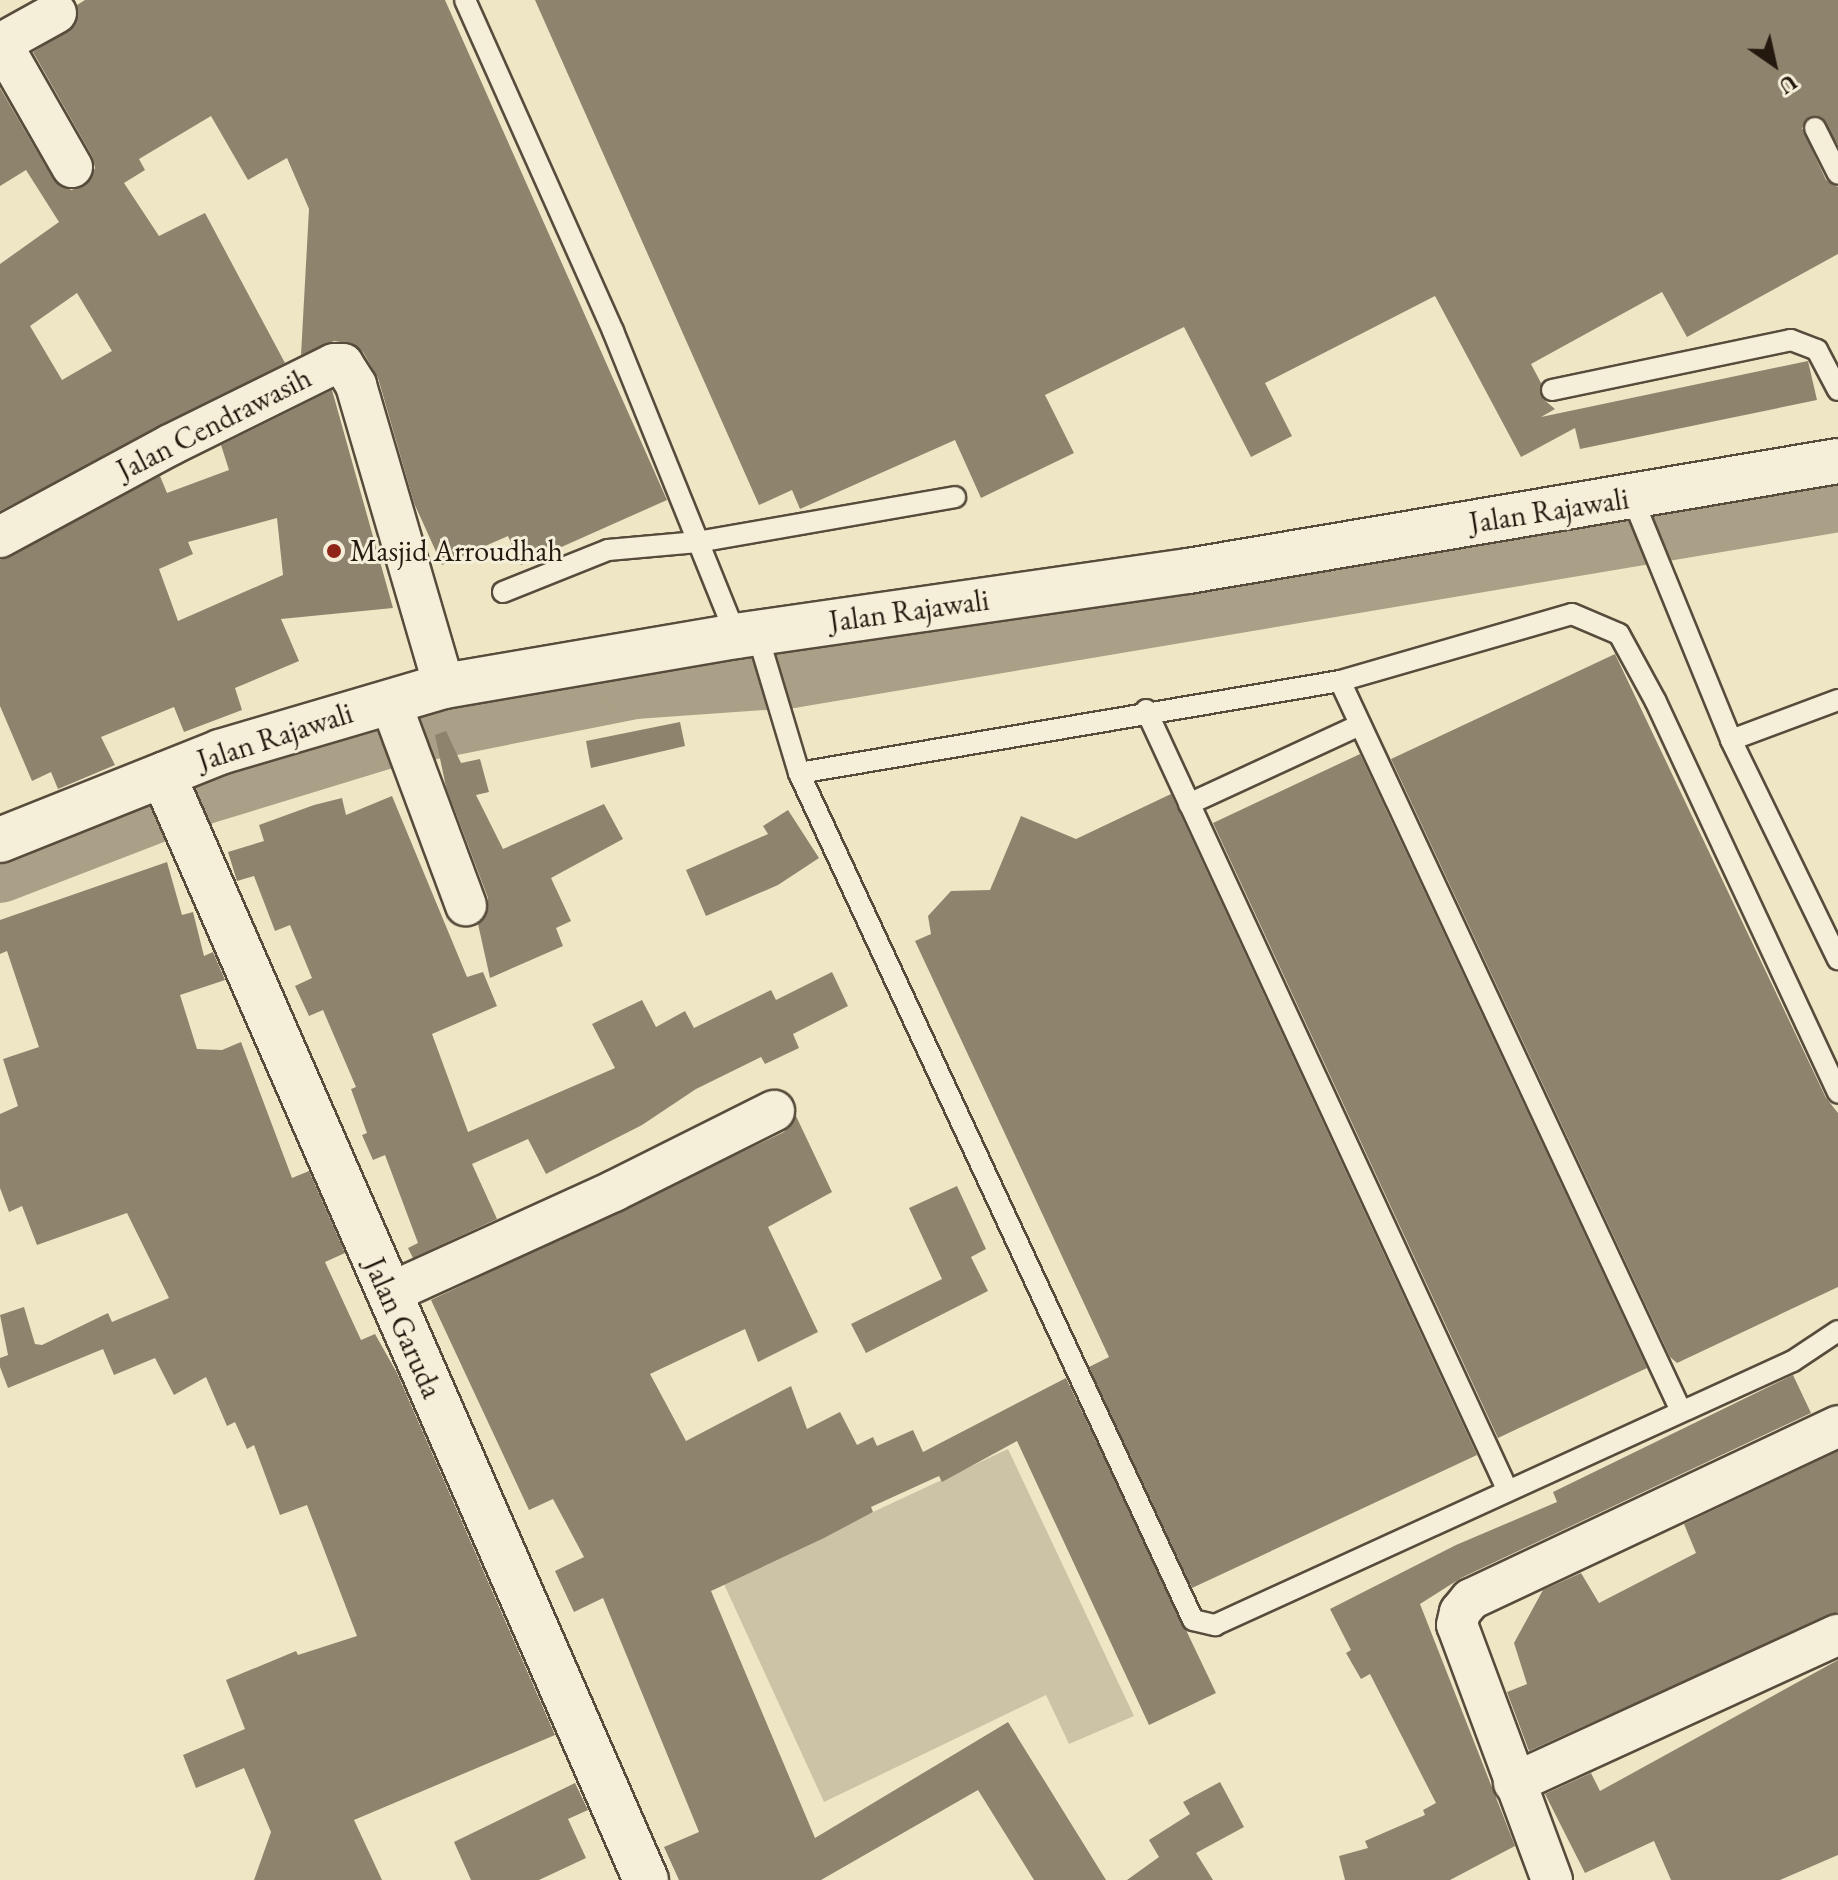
<!DOCTYPE html>
<style>
body{margin:0}
#map{position:relative;width:1838px;height:1880px;overflow:hidden;background:#efe6c5;font-family:"EB Garamond",serif}
div>[style]{position:absolute}
[style*='--x']{left:calc(var(--x)*1px);top:calc(var(--y)*1px);width:calc(var(--w)*1px);rotate:calc(var(--a)*1deg)}
.green>*{inset:0;background:#ccc3a6}
.river>*{height:64px;margin:-32px;padding:0 32px;transform-origin:32px;border-radius:32px;background:#aaa087}
.building>*{inset:0;background:#8e846e}
.roads{filter:drop-shadow(2px 0 #574c3c) drop-shadow(-2px 0 #574c3c) drop-shadow(0 2px #574c3c) drop-shadow(0 -2px #574c3c)}
.lane>*{height:20px;margin:-10px;padding:0 10px;transform-origin:10px;border-radius:10px;background:#f5efd9}
.street>*{height:40px;margin:-20px;padding:0 20px;transform-origin:20px;border-radius:20px;background:#f5efd9}
.secondary>*{height:44px;margin:-22px;padding:0 22px;transform-origin:22px;border-radius:22px;background:#f5efd9}
.dots>*{width:22px;height:22px;translate:-50% -50%;box-sizing:border-box;border:4px solid #f5efd9;border-radius:50%}
span{translate:-50% -50%;white-space:nowrap;text-align:center;line-height:1.15;-webkit-text-stroke:6px #f5efd9;paint-order:stroke}
.street-label{font-size:30px;color:#24190f}
.poi-label{font-size:30px;color:#24190f}
.left{translate:0 -50%;text-align:left}
.north{position:absolute;left:1734px;top:24px;width:80px;height:80px;-webkit-text-stroke:6px #f5efd9;paint-order:stroke;rotate:146deg;font-size:22px;font-weight:700;line-height:32px;text-align:center;color:#24190f}
.north::after{content:'';display:block;margin:auto;width:28px;height:36px;background:#24190f;clip-path:polygon(50% 0,100% 100%,50% 72%,0 100%)}
</style>
<div id="map">
<div class="green">
<i style="clip-path:polygon(1008px 1449px,1134px 1716px,1069px 1744px,1046px 1695px,824px 1802px,723px 1582px)"></i>
</div>
<div class="river">
<i style="--x:0;--y:871;--w:217;--a:-21.1"></i>
<i style="--x:202;--y:793;--w:195;--a:-17"></i>
<i style="--x:389;--y:736;--w:250;--a:-11.3"></i>
<i style="--x:634;--y:687;--w:158;--a:-4"></i>
<i style="--x:792;--y:676;--w:1061;--a:-9.55"></i>
</div>
<div class="building">
<i style="clip-path:polygon(evenodd,85px 0,445px 0,667px 500px,521px 565px,508px 536px,442px 565px,414px 503px,378px 378px,363px 352px,353px 344px,334px 341px,301px 355px,309px 209px,287px 158px,248px 180px,211px 116px,139px 159px,145px 170px,124px 183px,159px 236px,205px 213px,285px 363px,0 511px,0 264px,59px 222px,26px 170px,0 186px,0 88px,53px 179px,71px 190px,84px 186px,95px 168px,92px 156px,33px 52px,75px 25px,77px 5px,85px 0,77px 293px,112px 351px,62px 380px,30px 326px,77px 293px)"></i>
<i style="clip-path:polygon(535px 0,1838px 0,1838px 145px,1821px 117px,1809px 117px,1802px 128px,1826px 180px,1838px 187px,1838px 254px,1687px 337px,1662px 292px,1531px 364px,1541px 383px,1542px 398px,1555px 409px,1541px 417px,1808px 361px,1817px 400px,1580px 449px,1575px 428px,1521px 457px,1435px 296px,1265px 383px,1292px 436px,1251px 457px,1184px 327px,1045px 395px,1074px 453px,981px 498px,955px 440px,800px 509px,792px 490px,759px 505px)"></i>
<i style="clip-path:polygon(evenodd,332px 390px,393px 608px,281px 619px,299px 661px,235px 688px,242px 710px,184px 732px,174px 707px,101px 737px,115px 765px,58px 789px,51px 772px,32px 781px,0 706px,0 560px,160px 476px,167px 493px,229px 470px,221px 445px,332px 390px,277px 518px,283px 575px,178px 621px,159px 569px,193px 554px,188px 542px,277px 518px)"></i>
<i style="clip-path:polygon(1615px 654px,1826px 1098px,1838px 1113px,1838px 1287px,1677px 1363px,1670px 1357px,1391px 759px)"></i>
<i style="clip-path:polygon(680px 722px,685px 746px,591px 768px,586px 741px)"></i>
<i style="clip-path:polygon(446px 731px,461px 763px,480px 759px,489px 792px,476px 795px,503px 849px,604px 804px,623px 839px,551px 878px,571px 921px,556px 928px,563px 946px,490px 978px,478px 924px,488px 910px,488px 898px,446px 787px,435px 735px)"></i>
<i style="clip-path:polygon(1360px 754px,1647px 1368px,1498px 1438px,1213px 823px)"></i>
<i style="clip-path:polygon(1171px 794px,1477px 1455px,1192px 1588px,1089px 1367px,1109px 1357px,915px 941px,931px 934px,928px 916px,951px 891px,990px 890px,1021px 816px,1076px 839px)"></i>
<i style="clip-path:polygon(392px 796px,467px 977px,483px 972px,497px 1006px,432px 1034px,468px 1132px,615px 1068px,592px 1024px,642px 1000px,656px 1027px,685px 1011px,694px 1028px,771px 990px,776px 1000px,832px 972px,848px 1006px,793px 1034px,799px 1048px,765px 1064px,761px 1057px,696px 1089px,642px 1125px,546px 1174px,528px 1139px,472px 1164px,497px 1219px,413px 1258px,408px 1248px,418px 1243px,385px 1155px,373px 1160px,362px 1135px,367px 1133px,351px 1089px,356px 1087px,323px 1010px,309px 1016px,295px 986px,312px 978px,290px 925px,275px 931px,254px 876px,237px 881px,228px 852px,264px 841px,259px 825px,314px 805px,342px 798px,346px 815px)"></i>
<i style="clip-path:polygon(788px 810px,819px 858px,778px 885px,706px 916px,686px 870px,768px 834px,763px 826px)"></i>
<i style="clip-path:polygon(167px 862px,182px 915px,193px 912px,204px 956px,213px 952px,225px 980px,180px 995px,197px 1049px,222px 1050px,241px 1042px,292px 1178px,309px 1171px,345px 1253px,325px 1262px,361px 1340px,375px 1334px,397px 1373px,555px 1735px,354px 1820px,382px 1880px,254px 1880px,271px 1832px,244px 1768px,196px 1788px,183px 1755px,245px 1729px,226px 1680px,296px 1651px,298px 1655px,357px 1636px,307px 1505px,280px 1515px,254px 1445px,247px 1449px,235px 1422px,227px 1426px,206px 1377px,174px 1395px,155px 1358px,114px 1375px,103px 1349px,8px 1388px,0 1367px,0 1358px,8px 1355px,0 1315px,24px 1307px,35px 1344px,42px 1345px,108px 1313px,112px 1322px,169px 1298px,127px 1213px,37px 1245px,22px 1206px,9px 1212px,0 1188px,0 1114px,18px 1106px,3px 1059px,39px 1047px,7px 951px,0 954px,0 920px)"></i>
<i style="clip-path:polygon(796px 1116px,832px 1192px,768px 1227px,818px 1332px,758px 1362px,745px 1329px,650px 1374px,686px 1441px,791px 1386px,807px 1429px,840px 1412px,857px 1445px,873px 1437px,877px 1446px,913px 1430px,923px 1452px,1066px 1378px,1216px 1693px,1149px 1725px,1017px 1441px,942px 1482px,939px 1476px,871px 1507px,873px 1512px,824px 1538px,711px 1591px,815px 1838px,1008px 1722px,1106px 1880px,1034px 1880px,978px 1790px,821px 1880px,679px 1880px,664px 1847px,699px 1832px,603px 1598px,574px 1612px,555px 1571px,584px 1557px,553px 1499px,529px 1510px,431px 1300px,784px 1132px)"></i>
<i style="clip-path:polygon(957px 1186px,986px 1249px,971px 1257px,988px 1291px,866px 1353px,851px 1324px,942px 1279px,909px 1208px)"></i>
<i style="clip-path:polygon(1793px 1375px,1811px 1413px,1461px 1578px,1420px 1604px,1515px 1846px,1450px 1880px,1345px 1880px,1339px 1856px,1368px 1848px,1365px 1841px,1425px 1815px,1423px 1810px,1436px 1803px,1370px 1674px,1361px 1679px,1346px 1653px,1351px 1650px,1330px 1609px,1456px 1545px,1557px 1502px,1553px 1492px)"></i>
<i style="clip-path:polygon(1838px 1451px,1838px 1612px,1529px 1751px,1507px 1692px,1527px 1684px,1514px 1643px,1543px 1590px,1581px 1573px,1599px 1603px,1696px 1553px,1684px 1524px)"></i>
<i style="clip-path:polygon(1838px 1660px,1838px 1855px,1780px 1880px,1671px 1880px,1654px 1841px,1585px 1873px,1545px 1794px,1591px 1773px,1600px 1791px)"></i>
<i style="clip-path:polygon(1220px 1782px,1244px 1827px,1196px 1853px,1213px 1880px,1127px 1880px,1159px 1857px,1149px 1840px,1190px 1814px,1183px 1802px)"></i>
<i style="clip-path:polygon(575px 1783px,588px 1810px,568px 1819px,586px 1858px,539px 1880px,471px 1880px,454px 1842px)"></i>
</div>
<div class="roads">
<div class="lane">
<i style="--x:465;--y:0;--w:363;--a:65.9"></i>
<i style="--x:613;--y:331;--w:329;--a:68"></i>
<i style="--x:1815;--y:128;--w:51;--a:63.4"></i>
<i style="--x:1552;--y:390;--w:244;--a:-11.8"></i>
<i style="--x:1791;--y:340;--w:28;--a:21"></i>
<i style="--x:1817;--y:350;--w:45;--a:62.3"></i>
<i style="--x:1632;--y:497;--w:262;--a:67.8"></i>
<i style="--x:1731;--y:740;--w:244;--a:64"></i>
<i style="--x:503;--y:592;--w:113;--a:-21.8"></i>
<i style="--x:608;--y:550;--w:90;--a:-5.1"></i>
<i style="--x:698;--y:542;--w:261;--a:-9.9"></i>
<i style="--x:757;--y:633;--w:146;--a:73.3"></i>
<i style="--x:799;--y:773;--w:934;--a:65.05"></i>
<i style="--x:1193;--y:1620;--w:23;--a:13"></i>
<i style="--x:1215;--y:1625;--w:635;--a:-24.55"></i>
<i style="--x:1793;--y:1361;--w:54;--a:-33.7"></i>
<i style="--x:1340;--y:681;--w:806;--a:64.96"></i>
<i style="--x:1146;--y:710;--w:859;--a:65.14"></i>
<i style="--x:1731;--y:740;--w:114;--a:-20.5"></i>
<i style="--x:799;--y:773;--w:549;--a:-9.65"></i>
<i style="--x:1340;--y:681;--w:241;--a:-16.1"></i>
<i style="--x:1572;--y:614;--w:51;--a:23.1"></i>
<i style="--x:1619;--y:634;--w:77;--a:61.4"></i>
<i style="--x:1656;--y:702;--w:431;--a:65"></i>
<i style="--x:1189;--y:804;--w:188;--a:-24.8"></i>
</div>
<div class="street">
<i style="--x:1;--y:43;--w:143;--a:60.2"></i>
<i style="--x:0;--y:44;--w:64;--a:-29"></i>
<i style="--x:0;--y:537;--w:193;--a:-28.4"></i>
<i style="--x:170;--y:445;--w:183;--a:-26.3"></i>
<i style="--x:334;--y:364;--w:9;--a:0"></i>
<i style="--x:343;--y:364;--w:25;--a:58"></i>
<i style="--x:356;--y:385;--w:314;--a:73.7"></i>
<i style="--x:390;--y:701;--w:218;--a:69.6"></i>
<i style="--x:388;--y:1294;--w:248;--a:-24.5"></i>
<i style="--x:614;--y:1191;--w:179;--a:-26.6"></i>
<i style="--x:1514;--y:1783;--w:356;--a:-24.6"></i>
<i style="--x:1552;--y:1880;--w:272;--a:-110.4"></i>
<i style="--x:1457;--y:1625;--w:13;--a:-77"></i>
<i style="--x:1460;--y:1612;--w:17;--a:-50"></i>
<i style="--x:1471;--y:1599;--w:406;--a:-25.2"></i>
</div>
<div class="secondary">
<i style="--x:163;--y:775;--w:1206;--a:66.39"></i>
<i style="--x:0;--y:840;--w:237;--a:-21.8"></i>
<i style="--x:220;--y:752;--w:234;--a:-16.4"></i>
<i style="--x:444;--y:686;--w:296;--a:-9.7"></i>
<i style="--x:736;--y:636;--w:457;--a:-8.2"></i>
<i style="--x:1188;--y:571;--w:659;--a:-9.61"></i>
</div>
</div>
<div class="dots">
<i style="left:334px;top:551px;background:#8f2418"></i>
</div>
<div class="street-label">
<span style="left:214px;top:424px;rotate:-27deg">Jalan Cendrawasih</span>
<span style="left:1549px;top:511px;rotate:-9deg">Jalan Rajawali</span>
<span style="left:909px;top:611px;rotate:-8deg">Jalan Rajawali</span>
<span style="left:275px;top:737px;rotate:-18deg">Jalan Rajawali</span>
<span style="left:403px;top:1328px;rotate:66deg">Jalan Garuda</span>
</div>
<div class="poi-label">
<span class="left" style="left:350px;top:551px">Masjid Arroudhah</span>
</div>
<div class="north">U</div>
</div>
